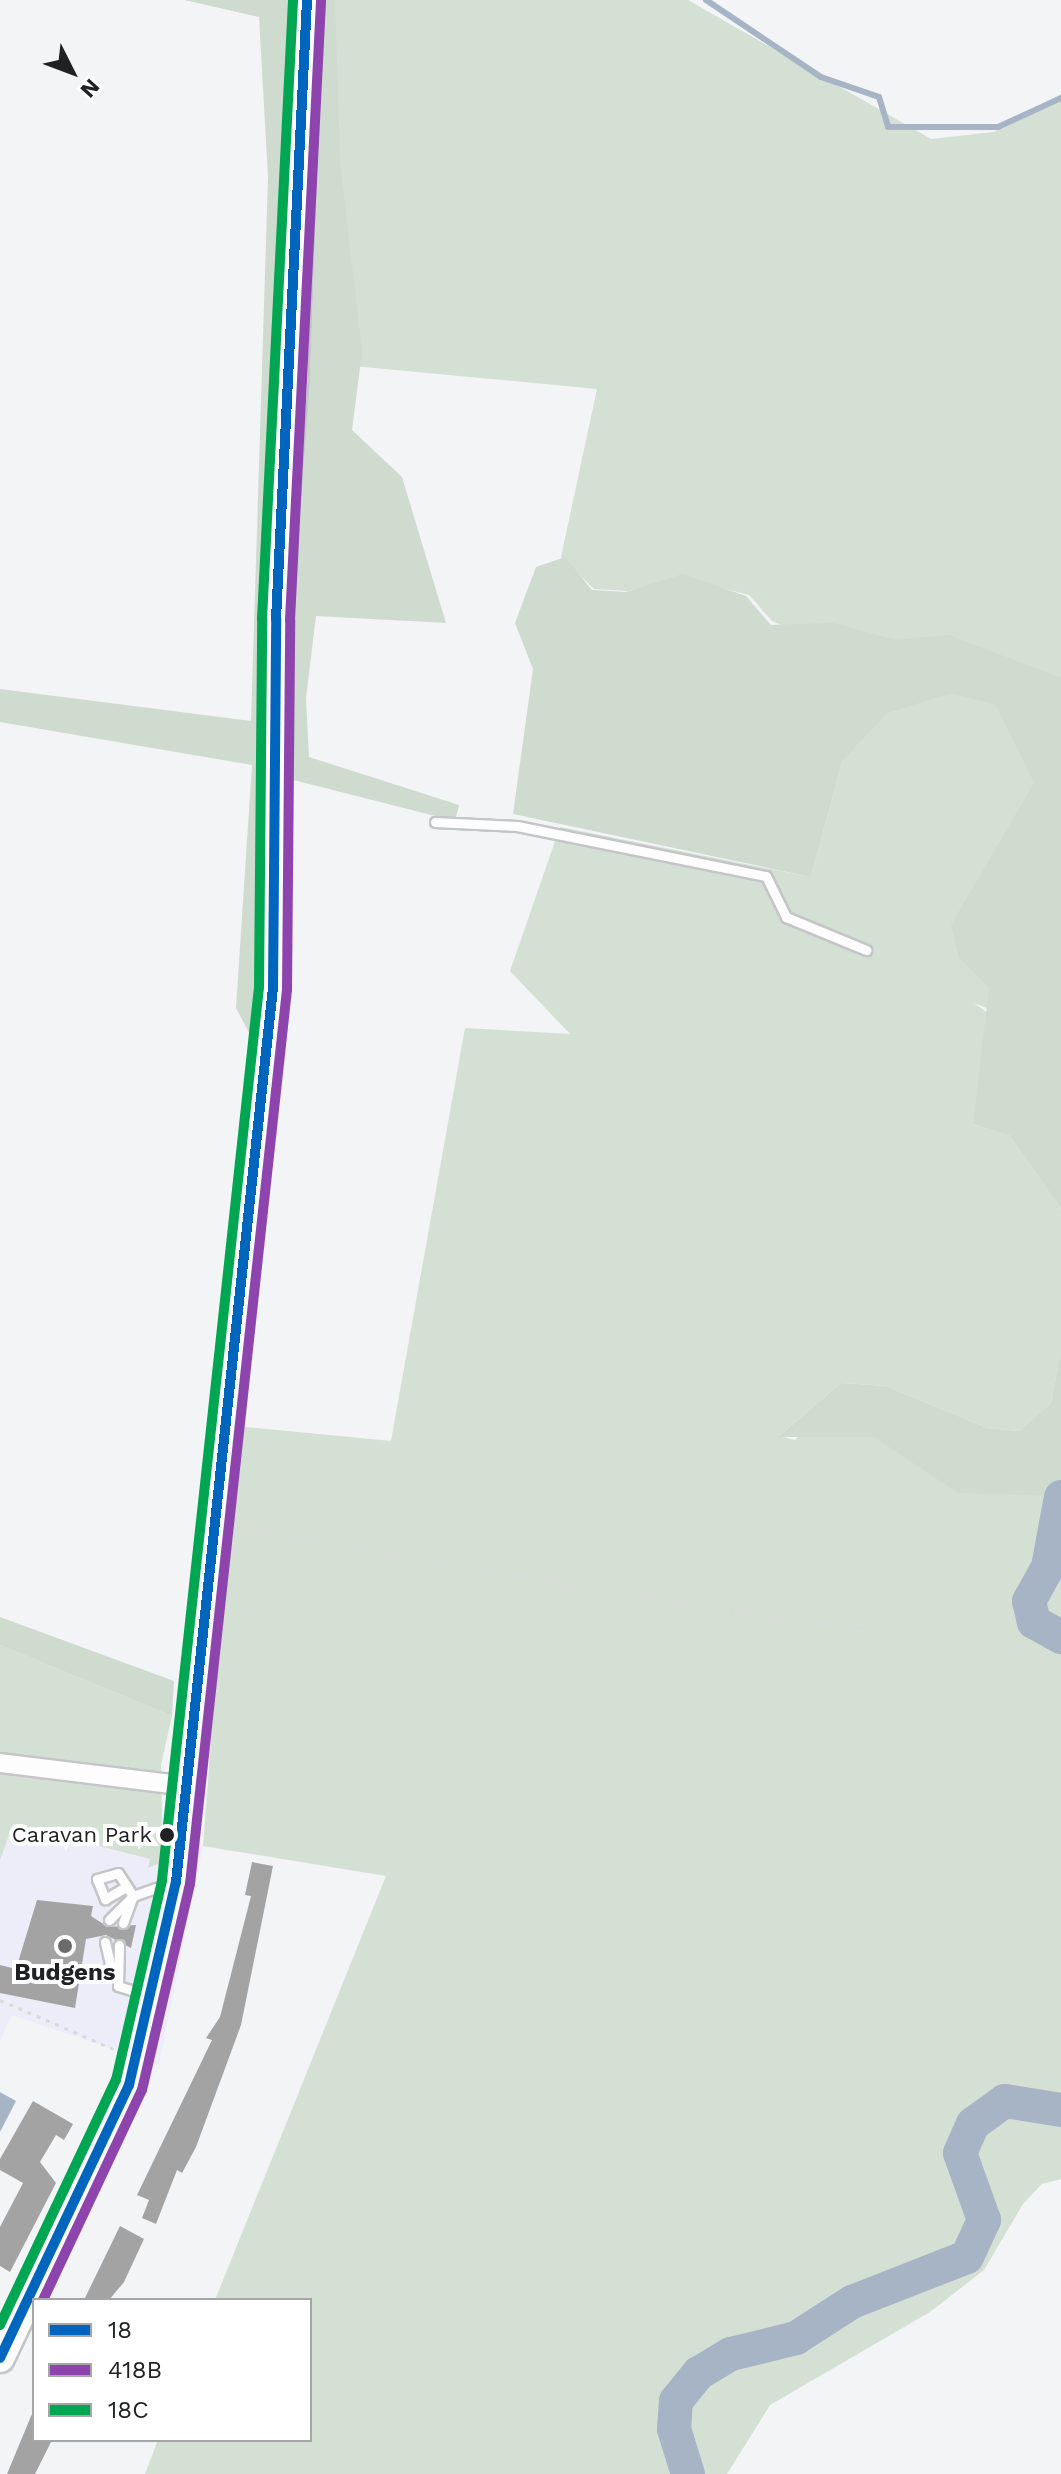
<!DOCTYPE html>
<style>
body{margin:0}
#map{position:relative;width:1061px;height:2474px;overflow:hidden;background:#f2f4f6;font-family:"Work Sans",sans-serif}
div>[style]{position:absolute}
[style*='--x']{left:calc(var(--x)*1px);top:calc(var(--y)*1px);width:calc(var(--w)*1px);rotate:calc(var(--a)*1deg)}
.industrial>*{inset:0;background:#ededfa}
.green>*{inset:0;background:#d3e0d3}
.forest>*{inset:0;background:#cedbce}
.water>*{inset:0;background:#a6b4c6}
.stream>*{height:6px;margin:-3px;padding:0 3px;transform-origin:3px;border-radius:3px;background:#a6b4c6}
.river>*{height:34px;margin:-17px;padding:0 17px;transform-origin:17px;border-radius:17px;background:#a6b4c6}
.building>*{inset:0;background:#a3a3a4}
.path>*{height:3px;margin-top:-1.5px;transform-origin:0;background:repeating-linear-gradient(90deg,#d9dadb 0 4px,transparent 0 10px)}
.roads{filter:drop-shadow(2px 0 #c4c5c7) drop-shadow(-2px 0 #c4c5c7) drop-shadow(0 2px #c4c5c7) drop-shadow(0 -2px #c4c5c7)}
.lane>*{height:9px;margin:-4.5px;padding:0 4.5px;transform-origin:4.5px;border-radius:4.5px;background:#fdfdfe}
.street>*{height:18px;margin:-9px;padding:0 9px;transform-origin:9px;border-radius:9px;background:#fdfdfe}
.primary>*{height:28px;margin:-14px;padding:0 14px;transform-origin:14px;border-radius:14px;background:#fdfdfe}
.bus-1>*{height:10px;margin:-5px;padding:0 5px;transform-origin:5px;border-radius:5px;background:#0065bd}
.bus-2>*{height:10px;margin:-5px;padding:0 5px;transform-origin:5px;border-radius:5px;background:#8e44ad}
.bus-3>*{height:10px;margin:-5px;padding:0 5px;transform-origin:5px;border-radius:5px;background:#00a651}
.dots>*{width:22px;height:22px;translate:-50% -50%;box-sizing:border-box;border:4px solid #fff;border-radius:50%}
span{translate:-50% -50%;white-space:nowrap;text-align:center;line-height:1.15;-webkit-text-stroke:8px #fff;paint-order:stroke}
.bus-label{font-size:22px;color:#1f2122}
.right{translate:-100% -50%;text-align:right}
.poi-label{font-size:24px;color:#1f2122;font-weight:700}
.legend{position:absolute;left:32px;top:2298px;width:280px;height:144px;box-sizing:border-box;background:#fff;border:2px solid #a5a6a7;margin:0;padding:10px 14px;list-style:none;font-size:24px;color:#1f2122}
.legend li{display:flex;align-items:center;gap:16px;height:40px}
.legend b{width:40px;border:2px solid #a5a6a7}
.north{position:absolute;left:32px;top:32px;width:80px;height:80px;-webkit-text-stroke:6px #fff;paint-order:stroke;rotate:132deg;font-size:22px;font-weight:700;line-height:32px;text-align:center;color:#1f2122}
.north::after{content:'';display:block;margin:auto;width:28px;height:36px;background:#1f2122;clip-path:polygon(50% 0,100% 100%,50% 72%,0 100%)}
</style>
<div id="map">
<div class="industrial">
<div style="clip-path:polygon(12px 1824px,150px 1859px,149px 1868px,203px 1846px,159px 2065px,12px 2015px,0 2041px,0 1860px)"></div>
</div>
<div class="green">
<div style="clip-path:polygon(185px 0,688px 0,931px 139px,994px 132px,1061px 94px,1061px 1140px,1016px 1020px,974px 1003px,989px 1014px,973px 1124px,1010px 1136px,1061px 1209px,1061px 1351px,1051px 1403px,1019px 1431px,987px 1428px,886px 1386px,841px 1383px,779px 1436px,795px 1440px,823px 1412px,878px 1391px,950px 1427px,1008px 1471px,1061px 1428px,1061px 2179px,1042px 2184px,1023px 2204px,984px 2270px,930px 2312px,770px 2405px,727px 2474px,145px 2474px,158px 2440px,310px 2440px,310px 2300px,215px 2300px,386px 1876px,203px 1846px,235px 1426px,391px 1441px,465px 1028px,570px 1034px,510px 971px,560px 827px,811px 877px,842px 762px,887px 714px,951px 693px,772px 621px,749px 595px,684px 578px,628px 591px,594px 589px,561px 557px,597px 389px,321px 363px,325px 58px,259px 17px)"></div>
<div style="clip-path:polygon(0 1645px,172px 1716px,161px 1765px,163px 1862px,148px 1868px,150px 1859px,13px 1824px,0 1860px)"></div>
</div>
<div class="forest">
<div style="clip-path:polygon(185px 0,335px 0,340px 160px,362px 352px,352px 430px,402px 477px,446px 623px,316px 616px,306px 698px,309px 757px,459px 805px,455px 821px,258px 771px,254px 1042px,236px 1008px,252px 765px,0 722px,0 689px,251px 721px,268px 177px,259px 17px)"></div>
<div style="clip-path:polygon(565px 557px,592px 590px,626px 592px,683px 574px,746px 596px,771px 625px,833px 623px,896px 640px,949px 635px,1061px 678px,1061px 1209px,1010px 1136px,973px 1124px,989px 988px,959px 958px,951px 925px,1034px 783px,996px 705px,952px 693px,887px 714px,842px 762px,811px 877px,513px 814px,533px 669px,515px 623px,536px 567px)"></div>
<div style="clip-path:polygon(1061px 1351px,1061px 1496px,958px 1493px,874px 1437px,778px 1437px,841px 1383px,886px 1386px,987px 1428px,1019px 1431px,1051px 1403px)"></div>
<div style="clip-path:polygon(0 1617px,174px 1681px,172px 1716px,0 1645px)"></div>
</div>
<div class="water">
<div style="clip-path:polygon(0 2092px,16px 2101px,0 2132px)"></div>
</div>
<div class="stream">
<div style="--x:706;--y:0;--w:138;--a:33.8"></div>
<div style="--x:821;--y:77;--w:61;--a:19"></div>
<div style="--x:879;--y:97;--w:31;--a:73"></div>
<div style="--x:888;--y:127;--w:110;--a:0"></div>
<div style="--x:998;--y:127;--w:69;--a:-24.7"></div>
</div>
<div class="river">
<div style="--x:1061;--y:1497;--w:71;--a:100.5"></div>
<div style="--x:1048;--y:1567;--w:39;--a:119"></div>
<div style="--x:1029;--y:1601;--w:22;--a:77"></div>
<div style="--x:1034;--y:1622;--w:31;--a:29"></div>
<div style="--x:688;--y:2474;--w:47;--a:-107.3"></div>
<div style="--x:674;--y:2429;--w:28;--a:-86"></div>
<div style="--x:676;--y:2401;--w:36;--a:-51"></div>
<div style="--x:699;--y:2373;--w:37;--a:-31"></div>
<div style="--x:731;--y:2354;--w:67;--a:-13.8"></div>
<div style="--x:796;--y:2338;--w:67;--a:-32.7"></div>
<div style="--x:852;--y:2302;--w:123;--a:-21.4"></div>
<div style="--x:967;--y:2257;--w:41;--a:-65.3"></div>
<div style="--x:984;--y:2220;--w:71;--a:-109.7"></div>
<div style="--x:960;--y:2153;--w:32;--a:-66"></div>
<div style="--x:973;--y:2124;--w:39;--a:-36"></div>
<div style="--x:1005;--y:2101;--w:57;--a:9.1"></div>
</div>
<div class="building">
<div style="clip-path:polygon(252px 1862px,273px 1866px,241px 2025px,196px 2147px,182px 2173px,177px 2170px,156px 2224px,142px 2218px,149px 2200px,137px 2195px,212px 2040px,206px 2038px,220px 2017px,251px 1896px,245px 1895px)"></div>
<div style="clip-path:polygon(37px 1900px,93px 1906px,91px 1916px,108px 1927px,136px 1925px,131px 1948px,106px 1935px,86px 1939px,75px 2008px,0 1993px,0 1965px,16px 1969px)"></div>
<div style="clip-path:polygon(33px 2101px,73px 2124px,64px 2140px,56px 2135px,40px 2162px,56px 2183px,10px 2272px,0 2266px,0 2227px,23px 2183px,0 2170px,0 2159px)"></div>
<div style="clip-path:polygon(120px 2226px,144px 2239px,124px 2282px,109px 2300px,84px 2300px)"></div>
<div style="clip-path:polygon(34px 2409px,34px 2440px,52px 2440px,35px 2474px,7px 2474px)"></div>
</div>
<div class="path">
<div style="--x:237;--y:1527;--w:528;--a:9.71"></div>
<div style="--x:757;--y:1616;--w:105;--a:6.6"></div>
<div style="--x:861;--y:1628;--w:32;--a:-16"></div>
<div style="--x:0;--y:2000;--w:124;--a:23.3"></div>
</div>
<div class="roads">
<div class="lane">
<div style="--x:435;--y:822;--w:82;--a:2.8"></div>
<div style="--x:517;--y:826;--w:254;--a:11.4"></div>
<div style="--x:766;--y:876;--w:46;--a:64"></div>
<div style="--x:786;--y:917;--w:87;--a:22.4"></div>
<div style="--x:109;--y:1920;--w:34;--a:-45"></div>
<div style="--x:133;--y:1896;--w:27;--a:-123"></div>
<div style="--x:118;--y:1873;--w:22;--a:164"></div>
<div style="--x:97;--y:1879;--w:22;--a:68"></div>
<div style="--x:105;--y:1899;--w:22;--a:-30"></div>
<div style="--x:123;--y:1923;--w:29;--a:-70"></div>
<div style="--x:133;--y:1896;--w:42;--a:-19.3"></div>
<div style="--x:105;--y:1942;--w:31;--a:77"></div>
<div style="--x:119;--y:1945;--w:41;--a:91.4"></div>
<div style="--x:118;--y:1986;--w:30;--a:17"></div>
</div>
<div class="street">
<div style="--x:0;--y:1763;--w:188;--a:7"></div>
</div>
<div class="primary">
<div style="--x:0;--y:2358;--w:302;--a:-64.7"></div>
<div style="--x:129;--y:2085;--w:208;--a:-77"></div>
<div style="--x:176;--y:1882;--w:899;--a:-83.81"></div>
<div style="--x:273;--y:988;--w:369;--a:-89.5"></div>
<div style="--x:276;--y:619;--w:232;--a:-85.8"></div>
<div style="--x:293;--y:388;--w:388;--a:-87.9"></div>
</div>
</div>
<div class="bus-1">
<div style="--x:0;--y:2358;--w:302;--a:-64.7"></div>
<div style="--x:129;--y:2085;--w:208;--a:-77"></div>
<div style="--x:176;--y:1882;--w:899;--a:-83.81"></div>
<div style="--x:273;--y:988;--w:369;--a:-89.5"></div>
<div style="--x:276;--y:619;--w:620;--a:-87.13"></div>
</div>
<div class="bus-2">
<div style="--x:43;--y:2300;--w:232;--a:-64.8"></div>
<div style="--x:142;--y:2090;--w:212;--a:-76.9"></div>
<div style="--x:190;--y:1884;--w:899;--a:-83.81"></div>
<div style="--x:287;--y:990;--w:370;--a:-89.5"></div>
<div style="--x:290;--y:620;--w:620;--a:-87.13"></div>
</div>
<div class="bus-3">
<div style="--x:0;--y:2325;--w:271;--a:-64.7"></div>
<div style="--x:116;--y:2080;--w:205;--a:-77"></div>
<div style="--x:162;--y:1880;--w:898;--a:-83.8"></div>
<div style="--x:259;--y:987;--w:368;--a:-89.5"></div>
<div style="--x:262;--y:619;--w:620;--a:-87.13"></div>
</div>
<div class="dots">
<div style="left:167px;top:1835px;background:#1f2122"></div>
<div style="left:65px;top:1946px;background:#696b6c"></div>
</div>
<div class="bus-label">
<span class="right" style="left:152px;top:1835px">Caravan Park</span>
</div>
<div class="poi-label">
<span style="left:65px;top:1973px">Budgens</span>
</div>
<ul class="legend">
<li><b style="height:10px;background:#0065bd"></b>18</li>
<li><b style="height:10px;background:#8e44ad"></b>418B</li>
<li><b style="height:10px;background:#00a651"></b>18C</li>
</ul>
<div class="north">N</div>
</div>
